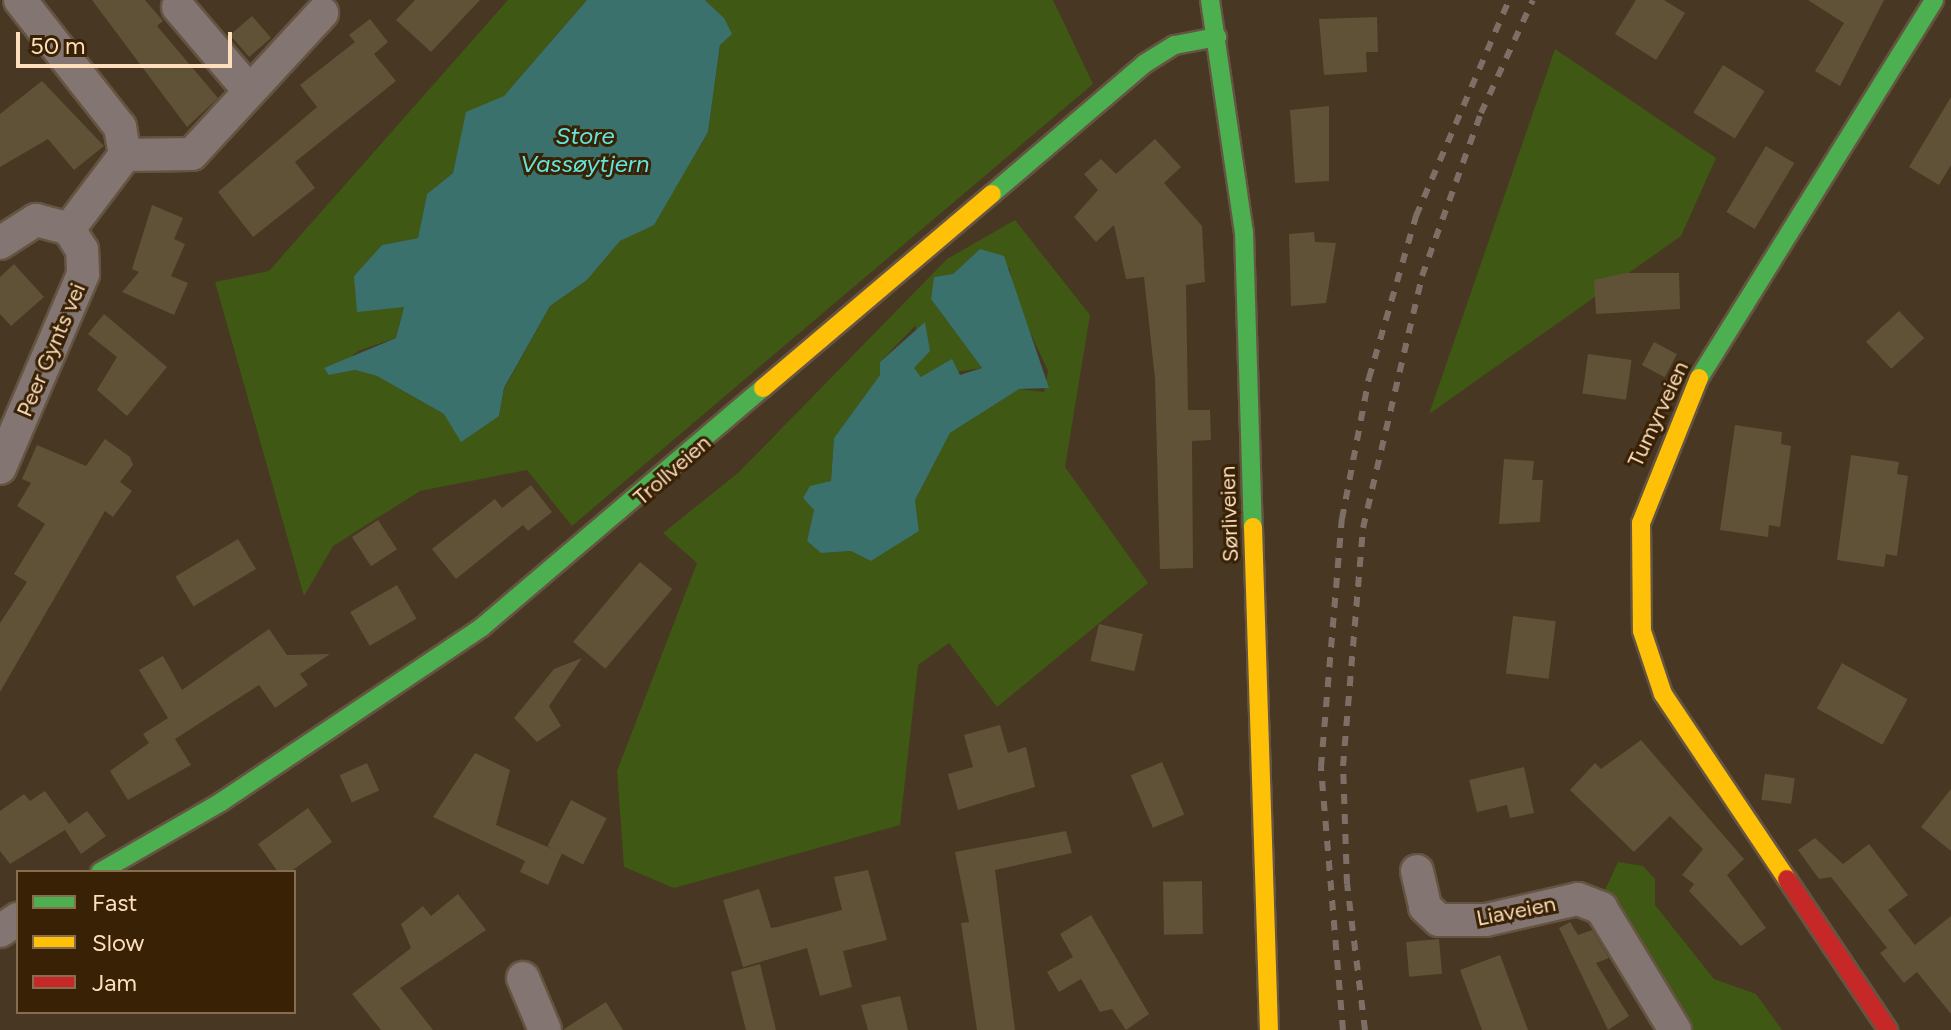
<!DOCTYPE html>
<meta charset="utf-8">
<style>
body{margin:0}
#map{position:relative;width:1951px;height:1030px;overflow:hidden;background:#473723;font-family:Figtree,sans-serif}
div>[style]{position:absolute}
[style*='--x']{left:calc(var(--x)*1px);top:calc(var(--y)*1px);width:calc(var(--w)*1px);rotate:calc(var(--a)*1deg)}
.green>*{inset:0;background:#3f5813}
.water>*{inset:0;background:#3b716c}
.building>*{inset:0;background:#605237;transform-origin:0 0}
.roads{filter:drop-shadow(2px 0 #655441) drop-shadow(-2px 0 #655441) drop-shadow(0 2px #655441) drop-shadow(0 -2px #655441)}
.street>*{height:32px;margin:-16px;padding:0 16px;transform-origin:16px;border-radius:16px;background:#837571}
.fast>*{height:18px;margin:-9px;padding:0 9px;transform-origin:9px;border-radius:9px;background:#4caf50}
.slow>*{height:18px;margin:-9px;padding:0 9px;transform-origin:9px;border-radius:9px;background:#ffc107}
.jam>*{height:18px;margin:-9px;padding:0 9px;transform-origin:9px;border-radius:9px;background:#c62828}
.rail>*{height:6px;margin-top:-3px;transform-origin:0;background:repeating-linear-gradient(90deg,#7e6f66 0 10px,transparent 0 20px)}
span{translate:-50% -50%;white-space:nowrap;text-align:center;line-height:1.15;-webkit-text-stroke:6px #382104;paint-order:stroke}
.street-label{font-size:22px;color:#fddfbe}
.water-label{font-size:24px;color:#63e4dc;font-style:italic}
.legend{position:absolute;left:16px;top:870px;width:280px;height:144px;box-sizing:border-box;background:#382104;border:2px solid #876d4e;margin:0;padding:10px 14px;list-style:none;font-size:24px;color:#fddfbe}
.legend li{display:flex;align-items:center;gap:16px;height:40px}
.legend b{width:40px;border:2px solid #876d4e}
.scale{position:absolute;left:16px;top:32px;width:216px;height:36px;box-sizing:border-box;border:4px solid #fddfbe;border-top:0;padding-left:10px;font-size:24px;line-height:28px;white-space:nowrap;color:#fddfbe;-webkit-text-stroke:6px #382104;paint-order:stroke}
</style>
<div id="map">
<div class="green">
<div style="clip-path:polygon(508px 0,587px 0,504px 96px,467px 113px,453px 173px,427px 194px,418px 238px,382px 245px,354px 276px,376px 306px,404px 307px,396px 338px,358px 351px,329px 375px,355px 370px,377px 376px,444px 414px,499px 416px,504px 389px,550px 306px,587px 280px,620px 241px,654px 224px,708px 132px,724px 18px,705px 0,1053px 0,1093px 84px,572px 526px,527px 470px,420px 491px,333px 546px,304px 596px,215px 282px,269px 271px)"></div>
<div style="clip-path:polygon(1555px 49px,1716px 158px,1681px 236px,1429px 414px)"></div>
<div style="clip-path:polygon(evenodd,1015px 220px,1090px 315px,1065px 467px,1148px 583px,997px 707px,949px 643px,918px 665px,900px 825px,674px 888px,624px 867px,617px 771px,697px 563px,663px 533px,738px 473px,947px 259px,1015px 220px,980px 249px,1010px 269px,1012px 293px,1048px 371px,1044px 392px,1019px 389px,950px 433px,915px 500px,919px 531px,871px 561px,851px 551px,821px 553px,807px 541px,814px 510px,803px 498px,831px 481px,834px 438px,880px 375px,880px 362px,916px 325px,914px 369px,921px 377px,982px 368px,931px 299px,934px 277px,953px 274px,980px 249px)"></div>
<div style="clip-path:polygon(1618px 862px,1643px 866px,1655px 879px,1655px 905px,1714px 979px,1756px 994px,1782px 1030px,1688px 1030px,1605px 890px)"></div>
</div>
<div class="water">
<div style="clip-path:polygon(587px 0,705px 0,724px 18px,732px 34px,720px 45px,708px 132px,654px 225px,620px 241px,587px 280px,550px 306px,504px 388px,499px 416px,461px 442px,444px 414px,377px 376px,355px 370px,329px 375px,324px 368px,396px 338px,404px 307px,357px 312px,354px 276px,382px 245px,418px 238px,427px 194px,453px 173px,466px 112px,504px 96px)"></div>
<div style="clip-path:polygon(980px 249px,1004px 256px,1049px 388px,1019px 389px,950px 433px,915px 500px,919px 531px,871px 561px,851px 551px,821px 553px,807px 541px,814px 510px,803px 498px,810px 486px,831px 481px,834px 438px,880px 375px,880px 362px,925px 322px,930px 351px,914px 368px,921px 377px,952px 359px,960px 375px,982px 368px,931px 299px,934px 277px,953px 274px)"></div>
</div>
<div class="building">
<div style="clip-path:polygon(92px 0,145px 0,163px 21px,157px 26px,218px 98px,187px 127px)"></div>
<div style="clip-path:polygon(415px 0,480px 0,431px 52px,396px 20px)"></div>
<div style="clip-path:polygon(1636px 0,1664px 0,1685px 13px,1656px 60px,1615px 34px)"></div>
<div style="clip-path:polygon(1808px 0,1884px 0,1840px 86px,1815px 71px,1844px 23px)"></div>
<div style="left:252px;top:16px;width:29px;height:29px;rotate:49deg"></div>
<div style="clip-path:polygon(1377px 17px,1378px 52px,1366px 52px,1367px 72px,1324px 75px,1319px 19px)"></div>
<div style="clip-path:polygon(370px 19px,388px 42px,374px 54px,396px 81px,295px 162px,315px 188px,253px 237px,218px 192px,317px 107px,300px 85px,355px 42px,349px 35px)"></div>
<div style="left:1723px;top:65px;width:49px;height:56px;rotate:32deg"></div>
<div style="clip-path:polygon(42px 81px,104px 146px,74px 170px,48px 139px,0 167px,0 114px)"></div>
<div style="clip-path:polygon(1951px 97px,1951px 165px,1939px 185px,1909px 167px)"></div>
<div style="clip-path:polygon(1329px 106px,1329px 181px,1295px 183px,1290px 110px)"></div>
<div style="clip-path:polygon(1155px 139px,1181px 167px,1164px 183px,1202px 226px,1205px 282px,1186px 285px,1188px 410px,1210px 410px,1211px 440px,1192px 441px,1193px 568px,1160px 569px,1155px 379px,1144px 277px,1126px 279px,1114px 225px,1096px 242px,1074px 217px,1098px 190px,1084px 174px,1101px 159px,1116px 174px)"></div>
<div style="left:1766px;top:146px;width:33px;height:77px;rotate:31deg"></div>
<div style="clip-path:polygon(152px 205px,183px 218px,174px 239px,185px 244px,171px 276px,188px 283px,174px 315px,122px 292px,139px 272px,132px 269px)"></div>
<div style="clip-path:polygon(1314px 232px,1315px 242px,1336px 243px,1326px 303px,1291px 306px,1289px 234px)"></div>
<div style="clip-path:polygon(14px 264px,44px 297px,11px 326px,0 314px,0 277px)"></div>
<div style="clip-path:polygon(1626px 273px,1679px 273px,1680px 309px,1596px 314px,1594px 280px)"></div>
<div style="left:1899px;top:311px;width:37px;height:45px;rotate:47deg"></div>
<div style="clip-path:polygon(104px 314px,167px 367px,127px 416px,97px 390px,117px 357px,88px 334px)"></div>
<div style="left:1654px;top:342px;width:26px;height:26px;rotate:28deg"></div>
<div style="left:1588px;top:354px;width:44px;height:40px;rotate:8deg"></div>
<div style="clip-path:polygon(1735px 425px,1782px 432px,1781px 444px,1791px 446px,1780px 527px,1769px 525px,1768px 537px,1720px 530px)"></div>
<div style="clip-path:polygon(105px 439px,130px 457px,133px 465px,120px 482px,132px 491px,113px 517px,105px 511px,0 692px,0 623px,27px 582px,14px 574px,45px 524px,17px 506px,31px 483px,22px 479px,37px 445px,86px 466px)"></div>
<div style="clip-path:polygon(1851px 455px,1899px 462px,1897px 474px,1908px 476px,1897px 556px,1886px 554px,1884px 567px,1837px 560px)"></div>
<div style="clip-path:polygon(1504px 459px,1534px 461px,1532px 480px,1543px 480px,1540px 522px,1499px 524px)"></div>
<div style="clip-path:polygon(531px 485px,552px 512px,528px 531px,523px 525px,456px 579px,432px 549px,495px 499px,502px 508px)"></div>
<div style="left:378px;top:520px;width:35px;height:31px;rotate:57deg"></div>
<div style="left:238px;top:539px;width:35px;height:73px;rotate:59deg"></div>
<div style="left:640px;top:562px;width:42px;height:104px;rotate:40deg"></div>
<div style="left:397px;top:585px;width:39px;height:54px;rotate:60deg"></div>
<div style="left:1513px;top:616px;width:43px;height:58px;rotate:7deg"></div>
<div style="left:1099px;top:624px;width:45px;height:38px;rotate:13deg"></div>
<div style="clip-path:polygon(269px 629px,287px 655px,330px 654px,300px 674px,308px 685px,275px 708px,259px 685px,175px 739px,191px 765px,128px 800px,110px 771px,149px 743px,143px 734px,168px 718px,139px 670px,163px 656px,182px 690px)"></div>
<div style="clip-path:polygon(582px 658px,549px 706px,561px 726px,537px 742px,514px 718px,554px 669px)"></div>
<div style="left:1842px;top:663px;width:75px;height:52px;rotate:29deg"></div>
<div style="clip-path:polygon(1000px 725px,1008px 753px,1026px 747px,1035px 787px,958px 810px,948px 774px,973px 767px,964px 735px)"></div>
<div style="clip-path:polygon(1641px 740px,1744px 859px,1727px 875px,1766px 928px,1741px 946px,1689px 891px,1694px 884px,1682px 875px,1703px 849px,1670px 816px,1634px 852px,1570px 790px,1595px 763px,1601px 769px)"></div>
<div style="clip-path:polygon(475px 753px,510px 770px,496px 825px,562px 853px,548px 885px,520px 872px,525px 861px,433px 817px)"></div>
<div style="left:1162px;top:762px;width:57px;height:34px;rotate:67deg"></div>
<div style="left:367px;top:763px;width:30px;height:30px;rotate:66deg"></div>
<div style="clip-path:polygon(1524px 767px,1534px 813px,1510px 818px,1507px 805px,1477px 812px,1469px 780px)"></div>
<div style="left:1765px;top:774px;width:30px;height:26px;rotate:8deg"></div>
<div style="clip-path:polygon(1951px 789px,1951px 851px,1921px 827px)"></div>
<div style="clip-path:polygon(45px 791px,69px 824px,87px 811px,106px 836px,81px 854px,65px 830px,10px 864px,0 851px,0 811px,24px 794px,30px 801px)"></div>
<div style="left:571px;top:800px;width:40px;height:52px;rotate:27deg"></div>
<div style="clip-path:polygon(308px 808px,332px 842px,290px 872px,278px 872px,258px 844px)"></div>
<div style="clip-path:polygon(1066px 831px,1072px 853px,995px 870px,1015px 1030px,977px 1030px,961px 923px,969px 922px,955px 852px)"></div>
<div style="clip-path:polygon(1815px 838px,1843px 864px,1869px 844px,1908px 895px,1888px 910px,1915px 945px,1951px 916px,1951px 1014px,1917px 972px,1904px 983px,1880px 953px,1887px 948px,1831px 877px,1819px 879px,1798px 850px)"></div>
<div style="clip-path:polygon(868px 870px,887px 940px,843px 951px,852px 987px,820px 996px,807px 948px,743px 967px,723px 900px,759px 889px,771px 928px,777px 927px,842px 910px,834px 877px)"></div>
<div style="left:1202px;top:881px;width:53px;height:39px;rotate:89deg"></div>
<div style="clip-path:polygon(458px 894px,486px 930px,400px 988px,433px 1030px,381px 1030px,352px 994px,411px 948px,401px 924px,423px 906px,431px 916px)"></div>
<div style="clip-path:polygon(1091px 915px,1149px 1014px,1126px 1030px,1112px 1009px,1100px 1012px,1081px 979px,1059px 992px,1047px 972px,1073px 957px,1060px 934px)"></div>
<div style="clip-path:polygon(1570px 922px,1578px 935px,1592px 930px,1609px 958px,1596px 963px,1629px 1016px,1608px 1030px,1559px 928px)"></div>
<div style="left:1439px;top:939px;width:35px;height:33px;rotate:85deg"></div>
<div style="clip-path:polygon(1500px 955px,1528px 1030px,1482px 1030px,1460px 970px)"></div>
<div style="clip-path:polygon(760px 964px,776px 1030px,746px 1030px,731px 972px)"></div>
<div style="clip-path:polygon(900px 996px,908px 1030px,868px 1030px,861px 1005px)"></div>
<div style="clip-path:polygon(606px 1002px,623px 1030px,564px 1030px,564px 1029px)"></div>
</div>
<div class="roads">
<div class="street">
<div style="--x:20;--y:0;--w:162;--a:51.8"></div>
<div style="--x:120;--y:127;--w:28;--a:80"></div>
<div style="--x:125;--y:155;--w:93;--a:127.1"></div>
<div style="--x:178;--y:7;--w:106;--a:49.6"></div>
<div style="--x:125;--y:155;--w:67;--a:-0.9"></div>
<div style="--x:192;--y:154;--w:192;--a:-47.3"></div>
<div style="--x:0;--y:243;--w:43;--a:-32.6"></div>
<div style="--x:36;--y:220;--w:34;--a:15"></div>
<div style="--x:0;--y:468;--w:211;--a:-66.8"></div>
<div style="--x:83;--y:274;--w:24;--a:-92"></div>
<div style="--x:82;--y:250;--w:25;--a:-122"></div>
<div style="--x:1417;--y:871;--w:37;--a:77"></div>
<div style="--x:1425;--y:907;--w:19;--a:43"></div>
<div style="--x:1439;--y:920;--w:47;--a:0"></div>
<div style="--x:1486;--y:920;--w:94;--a:-12.9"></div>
<div style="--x:1578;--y:899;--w:25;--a:21"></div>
<div style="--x:1601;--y:908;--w:143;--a:58.8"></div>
<div style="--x:0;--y:931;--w:22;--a:-34"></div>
<div style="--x:523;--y:978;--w:56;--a:67.1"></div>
</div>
<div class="fast">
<div style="--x:1210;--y:0;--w:234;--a:81.7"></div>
<div style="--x:1244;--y:232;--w:295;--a:88.3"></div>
<div style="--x:992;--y:194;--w:200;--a:-40.5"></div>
<div style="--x:1144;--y:64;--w:36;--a:-32"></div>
<div style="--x:1175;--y:45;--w:43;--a:-10.8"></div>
<div style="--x:1699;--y:378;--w:445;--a:-58.1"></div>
<div style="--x:100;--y:872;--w:140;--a:-30"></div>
<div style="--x:221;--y:802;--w:314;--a:-33.8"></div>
<div style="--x:482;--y:627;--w:369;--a:-40.4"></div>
</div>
<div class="slow">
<div style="--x:1699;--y:378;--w:156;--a:111.8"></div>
<div style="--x:1641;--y:523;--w:108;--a:89.5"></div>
<div style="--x:1642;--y:631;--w:66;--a:71.6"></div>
<div style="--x:1663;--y:694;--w:223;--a:56.2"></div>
<div style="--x:763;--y:388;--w:300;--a:-40.3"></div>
<div style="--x:1253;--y:527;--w:503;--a:88.18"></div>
</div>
<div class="jam">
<div style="--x:1787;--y:879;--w:182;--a:56.2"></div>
</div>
</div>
<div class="rail">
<div style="--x:1343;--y:1030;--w:264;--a:-94.8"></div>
<div style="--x:1321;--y:767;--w:249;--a:-85.2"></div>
<div style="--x:1342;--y:519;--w:144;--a:-79.2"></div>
<div style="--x:1369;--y:378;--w:169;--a:-73.8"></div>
<div style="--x:1416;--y:216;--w:235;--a:-66.7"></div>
<div style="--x:1365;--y:1030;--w:147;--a:-97"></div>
<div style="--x:1347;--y:884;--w:118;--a:-91.9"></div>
<div style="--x:1343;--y:766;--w:239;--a:-85.2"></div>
<div style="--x:1363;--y:528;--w:259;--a:-76.8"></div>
<div style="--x:1422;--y:276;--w:173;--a:-70.1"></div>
<div style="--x:1481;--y:113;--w:124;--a:-65.3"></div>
</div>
<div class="street-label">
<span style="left:51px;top:350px;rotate:-67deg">Peer Gynts vei</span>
<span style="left:1658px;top:414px;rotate:-65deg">Tumyrveien</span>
<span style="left:672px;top:470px;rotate:-41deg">Trollveien</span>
<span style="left:1229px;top:514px;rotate:-92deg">Sørliveien</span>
<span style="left:1516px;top:911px;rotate:-11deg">Liaveien</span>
</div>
<div class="water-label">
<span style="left:585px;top:150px">Store<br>Vassøytjern</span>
</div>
<ul class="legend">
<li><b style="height:10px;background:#4caf50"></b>Fast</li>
<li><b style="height:10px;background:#ffc107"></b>Slow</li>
<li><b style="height:10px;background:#c62828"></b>Jam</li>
</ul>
<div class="scale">50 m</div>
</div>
